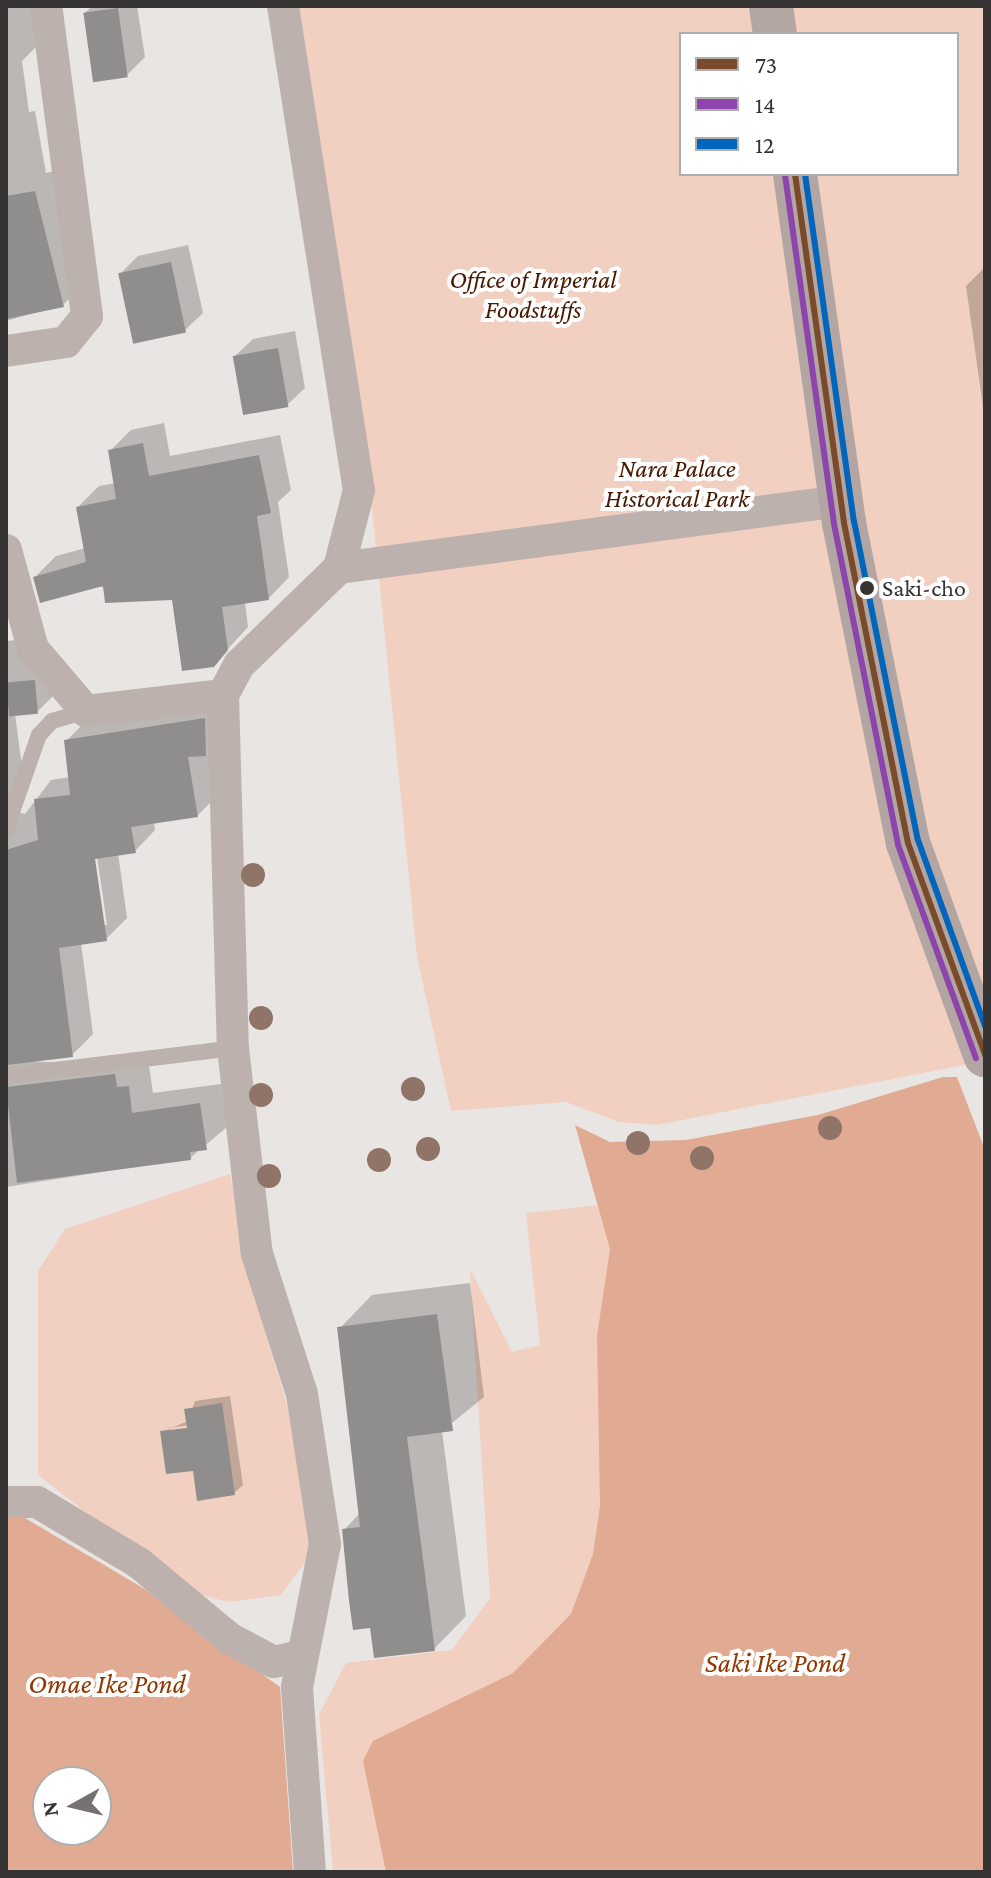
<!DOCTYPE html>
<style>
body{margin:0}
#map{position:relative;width:991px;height:1878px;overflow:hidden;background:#e9e5e3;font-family:"Crimson Pro",serif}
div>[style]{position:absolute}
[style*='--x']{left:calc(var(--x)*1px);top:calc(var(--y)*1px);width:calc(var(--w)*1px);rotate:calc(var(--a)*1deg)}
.green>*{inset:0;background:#f2d0c1}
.water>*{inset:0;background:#e1aa92}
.shadow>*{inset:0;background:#0003}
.building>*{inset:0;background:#908e8d;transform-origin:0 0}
.service>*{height:16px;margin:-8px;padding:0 8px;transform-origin:8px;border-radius:8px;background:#bdb1ad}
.minor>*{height:32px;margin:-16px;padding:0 16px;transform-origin:16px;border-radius:16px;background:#bdb1ad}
.secondary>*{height:44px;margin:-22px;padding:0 22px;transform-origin:22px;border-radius:22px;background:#b3a6a2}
.bus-1>*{height:6px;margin:-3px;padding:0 3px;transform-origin:3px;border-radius:3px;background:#7a4b2a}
.bus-2>*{height:6px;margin:-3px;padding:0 3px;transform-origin:3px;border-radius:3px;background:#8e44ad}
.bus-3>*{height:6px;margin:-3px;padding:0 3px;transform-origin:3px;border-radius:3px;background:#0065bd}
.trees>*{width:24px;height:24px;margin:-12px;border-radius:50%;background:#907467}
.dots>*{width:22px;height:22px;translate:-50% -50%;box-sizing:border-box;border:4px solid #fff;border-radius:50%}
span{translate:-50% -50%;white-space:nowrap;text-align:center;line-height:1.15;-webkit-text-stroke:8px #fff;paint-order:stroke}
.bus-label{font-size:24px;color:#363433}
.left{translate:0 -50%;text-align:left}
.park-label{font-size:26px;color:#481801;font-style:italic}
.water-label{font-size:28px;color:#913701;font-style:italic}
.frame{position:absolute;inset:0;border:8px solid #363433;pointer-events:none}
.legend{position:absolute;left:679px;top:32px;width:280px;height:144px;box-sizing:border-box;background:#fff;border:2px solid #afaead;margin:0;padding:10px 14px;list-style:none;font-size:24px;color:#363433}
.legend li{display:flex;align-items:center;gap:16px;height:40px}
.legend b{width:40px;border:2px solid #afaead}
.north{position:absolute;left:32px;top:1766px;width:80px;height:80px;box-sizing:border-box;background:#fff;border:2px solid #afaead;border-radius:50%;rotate:262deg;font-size:22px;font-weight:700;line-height:32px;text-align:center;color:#363433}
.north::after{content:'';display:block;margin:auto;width:28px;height:36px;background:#757271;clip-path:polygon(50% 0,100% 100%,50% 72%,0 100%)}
</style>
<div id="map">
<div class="green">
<div style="clip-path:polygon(evenodd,292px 6px,985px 6px,985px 1061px,657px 1125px,619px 1122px,566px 1102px,451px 1111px,417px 957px,362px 408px,292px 6px,681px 34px,957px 34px,957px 174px,681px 174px,681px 34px)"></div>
<div style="clip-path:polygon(230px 1174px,250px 1278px,311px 1488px,311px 1554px,281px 1595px,229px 1602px,188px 1592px,38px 1475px,38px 1271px,65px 1229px)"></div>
<div style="clip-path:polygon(653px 1199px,640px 1613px,396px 1872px,333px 1872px,319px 1714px,346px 1663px,452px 1650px,490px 1598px,470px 1269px,512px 1352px,540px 1345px,526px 1213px)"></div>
</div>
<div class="water">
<div style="clip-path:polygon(943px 1077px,957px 1077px,985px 1150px,985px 1872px,386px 1872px,363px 1761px,373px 1741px,513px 1673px,571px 1614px,593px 1554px,600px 1506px,597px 1336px,610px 1249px,575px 1125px,610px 1142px,686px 1140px,818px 1115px)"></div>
<div style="clip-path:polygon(evenodd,6px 1515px,25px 1518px,143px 1588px,280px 1687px,293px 1872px,6px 1872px,6px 1515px,48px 1782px,96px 1782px,96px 1830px,48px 1830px,48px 1782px)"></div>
</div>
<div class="shadow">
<div style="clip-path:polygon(6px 6px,32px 6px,38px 45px,22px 61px,29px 112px,35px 111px,46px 173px,55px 171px,84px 284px,63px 305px,6px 321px)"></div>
<div style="clip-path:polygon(92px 6px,137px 6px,145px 57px,127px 75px,85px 13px)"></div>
<div style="clip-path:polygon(188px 245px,203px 313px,185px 330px,120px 274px,138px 256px)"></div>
<div style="clip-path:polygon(985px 267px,985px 421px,966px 286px)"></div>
<div style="clip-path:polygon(295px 331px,305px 388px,287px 405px,235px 356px,253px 339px)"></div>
<div style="clip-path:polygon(164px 423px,170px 456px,280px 435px,291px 490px,278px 502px,289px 577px,268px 599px,245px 602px,248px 627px,213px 665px,173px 598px,35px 577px,56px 556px,86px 548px,78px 507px,99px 486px,116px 483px,110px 451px,131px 430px)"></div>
<div style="clip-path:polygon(evenodd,33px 639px,58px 691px,37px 712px,15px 714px,24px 781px,15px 811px,25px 814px,51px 780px,70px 777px,66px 741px,87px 720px,225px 699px,218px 795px,198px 815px,154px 822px,155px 830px,135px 851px,118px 853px,127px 918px,106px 939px,81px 943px,93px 1034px,72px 1055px,21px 1061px,149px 1066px,153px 1093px,221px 1084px,227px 1127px,190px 1158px,6px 1187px,6px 641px,33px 639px,92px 849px,96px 849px,107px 925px,103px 925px,92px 849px)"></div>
<div style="clip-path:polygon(470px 1283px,484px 1397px,442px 1431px,466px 1616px,434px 1649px,372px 1625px,344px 1530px,360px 1513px,340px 1328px,372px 1295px)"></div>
<div style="clip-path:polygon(evenodd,230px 1396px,243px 1485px,234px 1493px,194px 1468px,162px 1432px,188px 1421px,195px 1401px,230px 1396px,196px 1424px,197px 1428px,169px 1432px,169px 1428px,196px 1424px)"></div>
</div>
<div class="building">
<div style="left:118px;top:8px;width:70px;height:35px;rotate:82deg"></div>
<div style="clip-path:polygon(35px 191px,64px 307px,6px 319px,6px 196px)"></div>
<div style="left:171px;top:262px;width:72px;height:54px;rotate:78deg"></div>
<div style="left:278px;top:348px;width:60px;height:46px;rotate:80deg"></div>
<div style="clip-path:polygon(143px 443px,149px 476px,259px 455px,271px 513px,257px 516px,269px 600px,222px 607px,228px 650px,214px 667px,182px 671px,172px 600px,105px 603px,103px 586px,40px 603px,33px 577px,86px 562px,76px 507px,116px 499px,108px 450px)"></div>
<div style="left:35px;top:680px;width:34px;height:29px;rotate:85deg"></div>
<div style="clip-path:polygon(205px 718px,206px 756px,188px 757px,198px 817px,131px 827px,136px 853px,95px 859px,107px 941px,59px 948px,73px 1057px,7px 1065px,6px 850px,38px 840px,34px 799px,70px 795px,64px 740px)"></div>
<div style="clip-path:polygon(115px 1074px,117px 1087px,129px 1086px,132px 1113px,200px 1103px,207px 1150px,190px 1152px,191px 1160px,17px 1183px,6px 1087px)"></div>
<div style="clip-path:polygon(437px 1314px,453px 1431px,407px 1437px,435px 1651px,374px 1658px,370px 1628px,353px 1630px,349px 1601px,342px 1529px,360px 1527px,337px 1327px)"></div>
<div style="clip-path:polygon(222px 1403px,235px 1495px,197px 1501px,193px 1471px,166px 1474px,160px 1431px,187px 1428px,184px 1409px)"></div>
</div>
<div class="service">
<div style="--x:6;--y:829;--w:100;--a:-70.7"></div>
<div style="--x:39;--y:735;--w:19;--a:-47"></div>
<div style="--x:52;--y:721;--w:35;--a:-16"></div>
<div style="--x:6;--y:1076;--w:229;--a:-7"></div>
</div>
<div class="minor">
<div style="--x:283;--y:6;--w:490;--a:81.1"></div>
<div style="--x:359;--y:490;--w:81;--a:104.4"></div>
<div style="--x:339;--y:568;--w:139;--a:135.9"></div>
<div style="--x:239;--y:665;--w:34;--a:118"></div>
<div style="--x:223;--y:695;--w:353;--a:88.4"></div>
<div style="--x:233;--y:1048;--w:207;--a:83.4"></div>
<div style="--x:257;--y:1254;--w:147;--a:72.2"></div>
<div style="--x:302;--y:1394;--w:152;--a:81.3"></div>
<div style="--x:325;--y:1544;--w:146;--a:101.1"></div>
<div style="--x:297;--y:1687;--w:185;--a:86"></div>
<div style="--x:6;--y:351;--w:61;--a:-8.5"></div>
<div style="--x:66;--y:342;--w:33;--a:-51"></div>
<div style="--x:87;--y:316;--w:313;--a:-97.5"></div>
<div style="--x:6;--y:550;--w:103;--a:74.7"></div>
<div style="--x:33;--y:649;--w:82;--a:49.5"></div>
<div style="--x:86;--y:711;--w:138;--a:-6.7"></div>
<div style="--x:339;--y:568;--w:505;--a:-7.62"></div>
<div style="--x:6;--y:1502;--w:31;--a:0"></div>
<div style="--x:37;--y:1502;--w:119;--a:30.9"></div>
<div style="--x:139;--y:1563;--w:117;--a:39.8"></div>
<div style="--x:229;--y:1638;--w:51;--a:28.1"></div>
<div style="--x:274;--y:1662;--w:28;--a:-13"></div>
</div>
<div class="secondary">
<div style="--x:771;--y:6;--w:28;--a:82"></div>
<div style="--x:795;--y:174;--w:352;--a:82"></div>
<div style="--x:844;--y:523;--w:326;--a:78.7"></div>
<div style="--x:908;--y:843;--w:226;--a:70"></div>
</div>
<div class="bus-1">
<div style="--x:795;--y:174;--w:352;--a:82"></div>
<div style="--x:844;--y:523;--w:326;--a:78.7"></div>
<div style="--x:908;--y:843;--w:226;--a:70"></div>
</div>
<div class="bus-2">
<div style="--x:785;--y:175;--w:352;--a:82"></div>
<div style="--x:834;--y:524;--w:327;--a:78.7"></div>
<div style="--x:898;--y:845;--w:227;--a:69.9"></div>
</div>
<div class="bus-3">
<div style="--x:805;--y:174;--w:350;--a:82"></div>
<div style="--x:854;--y:521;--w:325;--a:78.7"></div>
<div style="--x:918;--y:840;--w:198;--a:70.2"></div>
</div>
<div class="trees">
<div style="left:253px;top:875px"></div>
<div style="left:261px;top:1018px"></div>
<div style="left:413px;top:1089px"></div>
<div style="left:261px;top:1095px"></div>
<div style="left:830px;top:1128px"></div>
<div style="left:638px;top:1143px"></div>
<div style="left:428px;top:1149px"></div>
<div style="left:702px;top:1158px"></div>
<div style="left:379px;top:1160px"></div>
<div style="left:269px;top:1176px"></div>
</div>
<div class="dots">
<div style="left:867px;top:588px;background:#363433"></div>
</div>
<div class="bus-label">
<span class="left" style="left:882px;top:588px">Saki-cho</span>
</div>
<div class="park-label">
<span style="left:533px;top:295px">Office of Imperial<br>Foodstuffs</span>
<span style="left:677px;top:484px">Nara Palace<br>Historical Park</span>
</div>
<div class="water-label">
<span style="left:775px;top:1663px">Saki Ike Pond</span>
<span style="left:107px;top:1684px">Omae Ike Pond</span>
</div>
<div class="frame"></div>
<ul class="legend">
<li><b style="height:10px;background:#7a4b2a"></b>73</li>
<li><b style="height:10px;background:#8e44ad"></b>14</li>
<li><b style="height:10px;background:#0065bd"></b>12</li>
</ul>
<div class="north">N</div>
</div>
